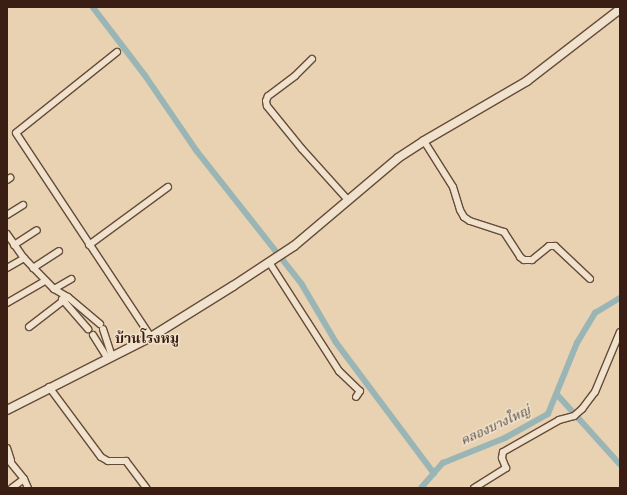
<!DOCTYPE html>
<meta charset="utf-8">
<style>
body{margin:0}
#map{position:relative;width:627px;height:495px;overflow:hidden;background:#e8d2b1;font-family:"Old Standard TT","Noto Serif Thai",serif}
div>[style]{position:absolute}
[style*='--x']{left:calc(var(--x)*1px);top:calc(var(--y)*1px);width:calc(var(--w)*1px);rotate:calc(var(--a)*1deg)}
.canal>*{height:5.5px;margin:-2.75px;padding:0 2.75px;transform-origin:2.75px;border-radius:2.75px;background:#9ab5b5}
.roads{filter:drop-shadow(1px 0 #664b3a) drop-shadow(-1px 0 #664b3a) drop-shadow(0 1px #664b3a) drop-shadow(0 -1px #664b3a)}
.minor>*{height:6px;margin:-3px;padding:0 3px;transform-origin:3px;border-radius:3px;background:#f0e2cc}
.tertiary>*{height:8px;margin:-4px;padding:0 4px;transform-origin:4px;border-radius:4px;background:#f0e2cc}
span{translate:-50% -50%;white-space:nowrap;text-align:center;line-height:1.15;-webkit-text-stroke:3px #f0e2cc;paint-order:stroke}
.water-label{font-size:13px;color:#574b44;font-style:italic}
.quarter-label{font-size:14px;color:#3a1e13;font-weight:700}
.frame{position:absolute;inset:0;border:8px solid #3a1e13;pointer-events:none}
</style>
<div id="map">
<div class="canal">
<div style="--x:93;--y:7;--w:86;--a:52.6"></div>
<div style="--x:145;--y:75;--w:92;--a:55.6"></div>
<div style="--x:197;--y:151;--w:169;--a:51.7"></div>
<div style="--x:302;--y:284;--w:67;--a:59.6"></div>
<div style="--x:336;--y:342;--w:164;--a:53.2"></div>
<div style="--x:557;--y:394;--w:94;--a:48"></div>
<div style="--x:421;--y:488;--w:33;--a:-49"></div>
<div style="--x:443;--y:463;--w:67;--a:-22"></div>
<div style="--x:505;--y:438;--w:49;--a:-29.2"></div>
<div style="--x:548;--y:414;--w:77;--a:-67.8"></div>
<div style="--x:577;--y:343;--w:35;--a:-59"></div>
<div style="--x:595;--y:313;--w:29;--a:-31"></div>
</div>
<div class="roads">
<div class="minor">
<div style="--x:117;--y:52;--w:129;--a:141.3"></div>
<div style="--x:16;--y:133;--w:245;--a:56.5"></div>
<div style="--x:312;--y:59;--w:24;--a:135"></div>
<div style="--x:295;--y:76;--w:34;--a:143"></div>
<div style="--x:268;--y:96;--w:5;--a:112"></div>
<div style="--x:266;--y:101;--w:5;--a:79"></div>
<div style="--x:267;--y:106;--w:55;--a:50.9"></div>
<div style="--x:302;--y:149;--w:69;--a:48"></div>
<div style="--x:424;--y:141;--w:54;--a:57.8"></div>
<div style="--x:453;--y:187;--w:24;--a:73"></div>
<div style="--x:460;--y:210;--w:8;--a:60"></div>
<div style="--x:464;--y:217;--w:7;--a:34"></div>
<div style="--x:470;--y:221;--w:36;--a:18"></div>
<div style="--x:504;--y:232;--w:30;--a:57"></div>
<div style="--x:520;--y:257;--w:5;--a:37"></div>
<div style="--x:524;--y:260;--w:8;--a:0"></div>
<div style="--x:532;--y:260;--w:22;--a:-39"></div>
<div style="--x:549;--y:246;--w:6;--a:0"></div>
<div style="--x:555;--y:246;--w:48;--a:43.3"></div>
<div style="--x:7;--y:180;--w:4;--a:-34"></div>
<div style="--x:7;--y:215;--w:19;--a:-32"></div>
<div style="--x:7;--y:234;--w:29;--a:55"></div>
<div style="--x:24;--y:258;--w:43;--a:45.9"></div>
<div style="--x:54;--y:289;--w:16;--a:30"></div>
<div style="--x:68;--y:297;--w:42;--a:40.2"></div>
<div style="--x:14;--y:245;--w:27;--a:-33"></div>
<div style="--x:89;--y:245;--w:98;--a:-36.3"></div>
<div style="--x:269;--y:262;--w:130;--a:57.3"></div>
<div style="--x:339;--y:371;--w:29;--a:44"></div>
<div style="--x:360;--y:391;--w:7;--a:124"></div>
<div style="--x:7;--y:268;--w:20;--a:-30"></div>
<div style="--x:33;--y:268;--w:31;--a:-33"></div>
<div style="--x:54;--y:289;--w:20;--a:-30"></div>
<div style="--x:62;--y:299;--w:40;--a:49"></div>
<div style="--x:7;--y:303;--w:44;--a:-30.1"></div>
<div style="--x:29;--y:327;--w:49;--a:-37.6"></div>
<div style="--x:103;--y:329;--w:28;--a:72"></div>
<div style="--x:93;--y:335;--w:28;--a:58"></div>
<div style="--x:49;--y:387;--w:87;--a:53.4"></div>
<div style="--x:101;--y:457;--w:8;--a:30"></div>
<div style="--x:108;--y:461;--w:18;--a:0"></div>
<div style="--x:126;--y:461;--w:34;--a:53"></div>
<div style="--x:7;--y:448;--w:13;--a:72"></div>
<div style="--x:7;--y:458;--w:27;--a:51"></div>
<div style="--x:24;--y:479;--w:10;--a:66"></div>
<div style="--x:12;--y:488;--w:15;--a:-37"></div>
<div style="--x:474;--y:488;--w:38;--a:-32"></div>
<div style="--x:506;--y:468;--w:11;--a:-112"></div>
<div style="--x:502;--y:458;--w:6;--a:-81"></div>
<div style="--x:503;--y:452;--w:64;--a:-29.7"></div>
<div style="--x:559;--y:420;--w:16;--a:-15"></div>
<div style="--x:574;--y:416;--w:11;--a:-41"></div>
<div style="--x:582;--y:409;--w:21;--a:-53"></div>
<div style="--x:595;--y:392;--w:65;--a:-67.4"></div>
</div>
<div class="tertiary">
<div style="--x:7;--y:410;--w:161;--a:-26.9"></div>
<div style="--x:151;--y:337;--w:97;--a:-31.9"></div>
<div style="--x:233;--y:286;--w:73;--a:-33.3"></div>
<div style="--x:294;--y:246;--w:136;--a:-40.2"></div>
<div style="--x:398;--y:158;--w:31;--a:-33"></div>
<div style="--x:424;--y:141;--w:119;--a:-30.2"></div>
<div style="--x:527;--y:81;--w:118;--a:-37.7"></div>
</div>
</div>
<div class="water-label">
<span style="left:496px;top:427px;rotate:-25deg">คลองบางใหญ่</span>
</div>
<div class="quarter-label">
<span style="left:147px;top:339px">บ้านโรงหมู</span>
</div>
<div class="frame"></div>
</div>
